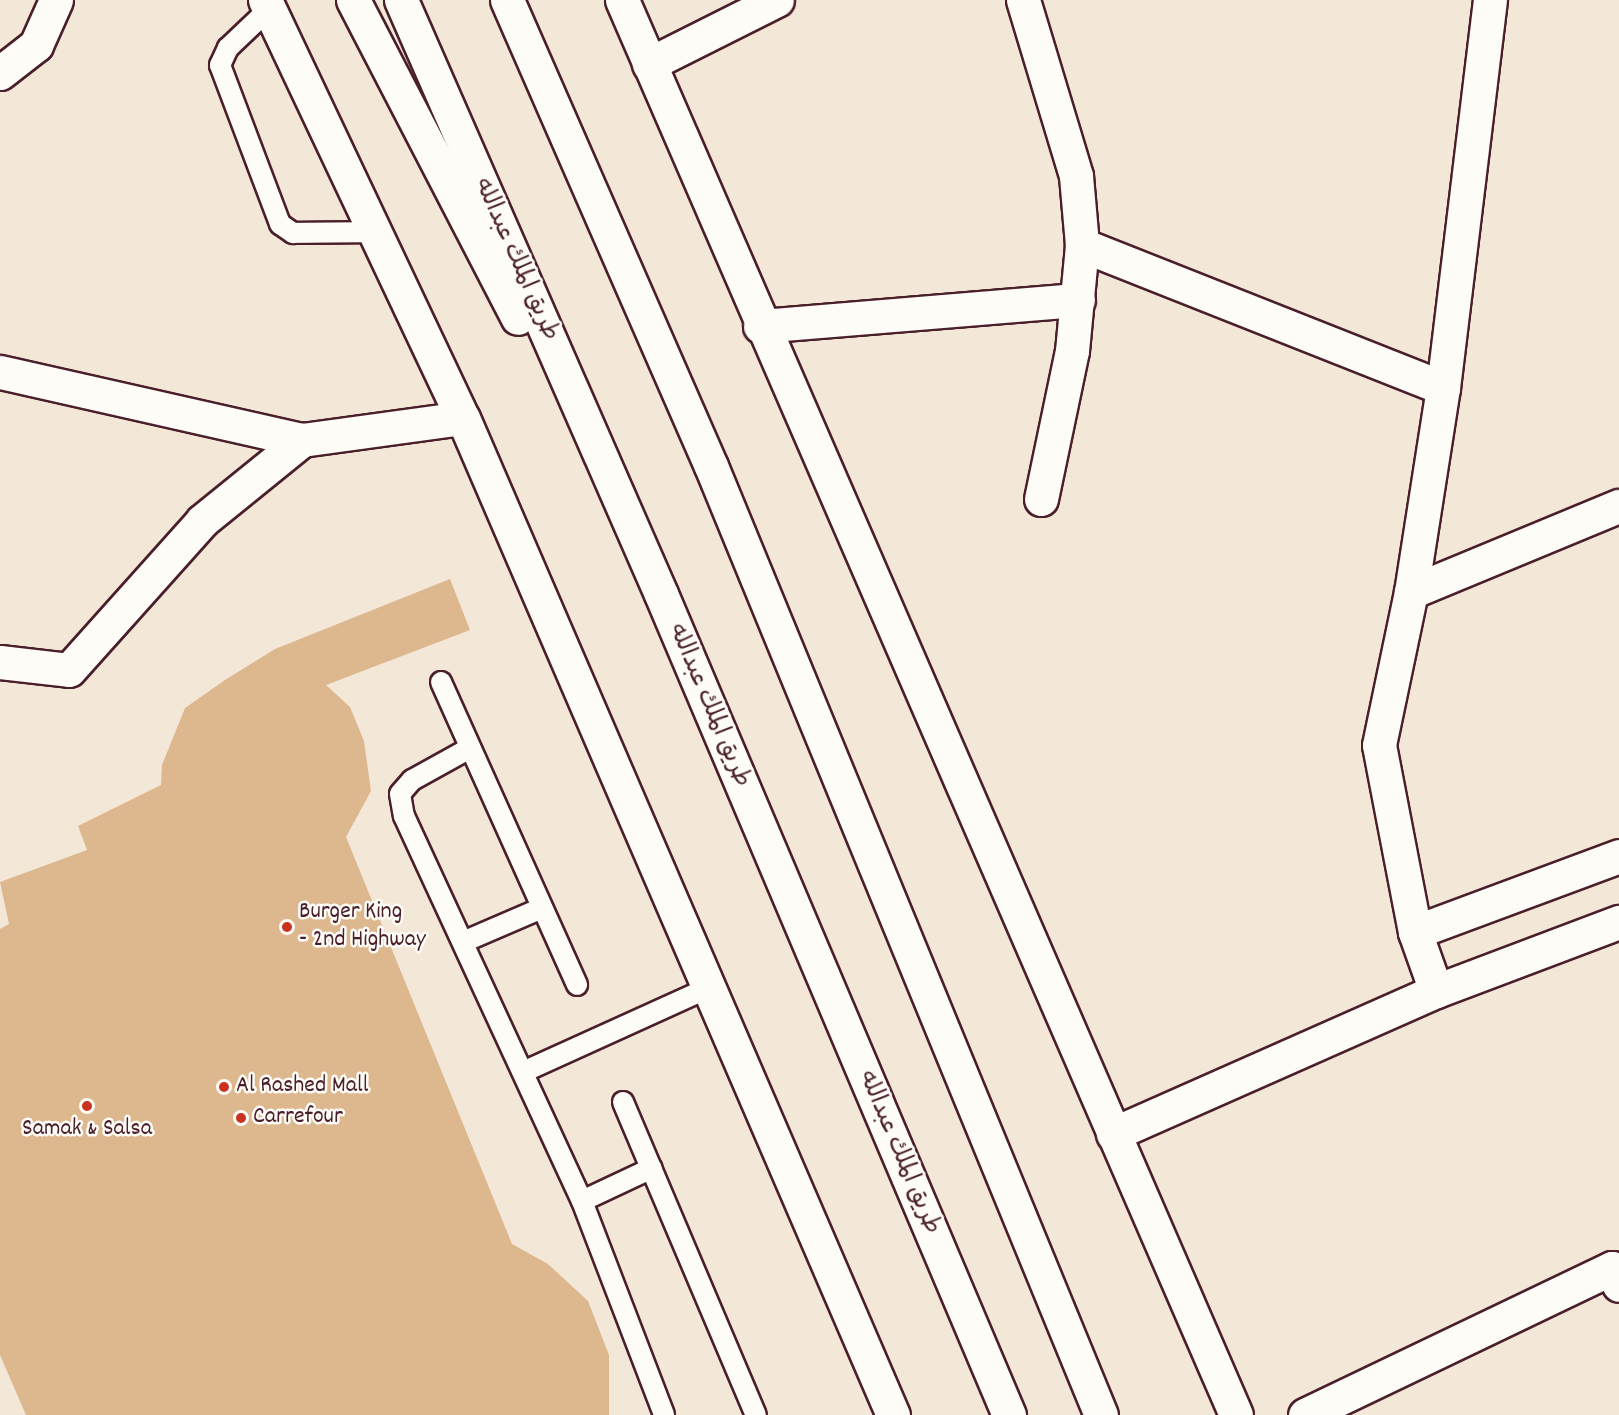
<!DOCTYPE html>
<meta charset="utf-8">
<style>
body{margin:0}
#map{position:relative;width:1619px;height:1415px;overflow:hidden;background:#f3e7d8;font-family:Dekko,"Playpen Sans Arabic",sans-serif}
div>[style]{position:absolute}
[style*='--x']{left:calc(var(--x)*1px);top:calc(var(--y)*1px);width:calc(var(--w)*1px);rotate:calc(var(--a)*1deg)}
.building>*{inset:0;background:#ddb78e}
.roads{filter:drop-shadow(2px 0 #4a1f2b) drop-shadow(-2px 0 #4a1f2b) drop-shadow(0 2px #4a1f2b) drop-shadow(0 -2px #4a1f2b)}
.lane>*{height:20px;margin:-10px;padding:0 10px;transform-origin:10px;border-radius:10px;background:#fdfcf7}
.street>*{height:33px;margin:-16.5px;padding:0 16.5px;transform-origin:16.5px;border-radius:16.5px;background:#fdfcf7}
.secondary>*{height:33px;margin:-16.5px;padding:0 16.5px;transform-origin:16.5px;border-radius:16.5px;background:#fdfcf7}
.highway>*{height:33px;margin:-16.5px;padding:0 16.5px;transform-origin:16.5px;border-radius:16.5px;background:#fdfcf7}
.dots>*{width:16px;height:16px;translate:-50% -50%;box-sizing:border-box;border:3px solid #fdfcf7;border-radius:50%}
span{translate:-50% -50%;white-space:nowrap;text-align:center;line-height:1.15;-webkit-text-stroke:5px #fdfcf7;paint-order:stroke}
.street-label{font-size:24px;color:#4a1f2b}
.poi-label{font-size:24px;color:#4a1f2b}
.left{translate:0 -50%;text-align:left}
</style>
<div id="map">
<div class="building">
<div style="clip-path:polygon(450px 579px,470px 630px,326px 685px,350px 707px,364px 741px,371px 791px,346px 837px,512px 1244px,548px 1264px,588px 1301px,609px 1355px,609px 1415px,26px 1415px,0 1355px,0 929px,9px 924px,0 882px,87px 850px,78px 826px,161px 785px,162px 765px,185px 708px,225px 680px,275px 649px)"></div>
</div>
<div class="roads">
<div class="lane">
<div style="--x:269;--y:9;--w:57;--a:136.4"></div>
<div style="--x:228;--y:48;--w:19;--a:115"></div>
<div style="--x:220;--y:65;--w:170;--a:69.3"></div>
<div style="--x:280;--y:224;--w:16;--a:35"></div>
<div style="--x:293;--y:233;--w:81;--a:-0.7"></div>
<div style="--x:441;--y:682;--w:332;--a:65.8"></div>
<div style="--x:470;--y:748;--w:66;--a:151.1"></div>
<div style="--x:412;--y:780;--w:18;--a:131"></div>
<div style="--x:400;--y:794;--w:22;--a:80"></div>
<div style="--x:404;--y:816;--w:424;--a:65.2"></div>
<div style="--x:582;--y:1201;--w:229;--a:69"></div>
<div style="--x:463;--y:942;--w:86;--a:-23.3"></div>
<div style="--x:523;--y:1072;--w:203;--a:-24.4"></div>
<div style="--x:623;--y:1102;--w:340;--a:67"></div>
<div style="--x:582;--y:1201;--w:77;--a:-25.2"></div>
</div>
<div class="street">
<div style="--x:1023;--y:0;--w:184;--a:73.2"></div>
<div style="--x:1076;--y:176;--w:69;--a:85"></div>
<div style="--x:649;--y:64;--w:143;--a:-26.6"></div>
<div style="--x:0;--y:73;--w:46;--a:-37.9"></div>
<div style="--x:36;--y:45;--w:49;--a:-66"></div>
<div style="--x:760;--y:326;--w:319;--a:-4.7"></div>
<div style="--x:0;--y:372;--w:310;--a:12.7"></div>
<div style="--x:1041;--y:499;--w:151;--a:-78.2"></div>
<div style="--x:1072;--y:351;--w:106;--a:-84.6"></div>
<div style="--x:1082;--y:245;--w:388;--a:21.6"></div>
<div style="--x:1411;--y:592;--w:225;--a:-22.5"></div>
<div style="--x:0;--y:662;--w:69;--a:6.6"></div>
<div style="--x:69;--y:670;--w:200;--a:-48.2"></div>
<div style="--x:202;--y:521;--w:129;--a:-39"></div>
<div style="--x:302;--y:440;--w:162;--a:-7.8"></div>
<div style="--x:1113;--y:1134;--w:353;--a:-23.9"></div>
<div style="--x:1436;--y:991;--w:63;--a:-109.6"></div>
<div style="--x:1415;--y:932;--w:190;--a:-100.9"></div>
<div style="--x:1379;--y:745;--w:156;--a:-78.2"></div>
<div style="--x:1411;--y:592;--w:206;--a:-81.1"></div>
<div style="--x:1443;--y:388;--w:391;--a:-83.1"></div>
<div style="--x:1305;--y:1415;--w:340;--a:-25.6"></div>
<div style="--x:1612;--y:1268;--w:18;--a:68"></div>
</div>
<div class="secondary">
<div style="--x:265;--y:0;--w:463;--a:64.7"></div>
<div style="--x:463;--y:418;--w:1086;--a:66.67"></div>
<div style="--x:622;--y:0;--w:1542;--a:66.54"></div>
<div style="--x:1415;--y:932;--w:218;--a:-20.4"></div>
<div style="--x:1436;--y:991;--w:196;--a:-20.7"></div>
</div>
<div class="highway">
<div style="--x:353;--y:0;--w:358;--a:62.6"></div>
<div style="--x:401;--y:0;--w:648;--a:66.36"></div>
<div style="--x:661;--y:594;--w:892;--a:67.03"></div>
<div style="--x:507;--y:0;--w:509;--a:66.36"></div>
<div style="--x:711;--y:466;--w:1026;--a:67.66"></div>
</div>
</div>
<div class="dots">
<div style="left:287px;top:927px;background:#c8321e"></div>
<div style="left:224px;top:1087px;background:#c8321e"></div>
<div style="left:87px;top:1106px;background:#c8321e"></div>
<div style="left:241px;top:1118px;background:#c8321e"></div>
</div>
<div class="street-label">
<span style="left:515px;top:260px;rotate:66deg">طريق الملك عبدالله</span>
<span style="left:708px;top:706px;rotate:67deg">طريق الملك عبدالله</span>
<span style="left:898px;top:1153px;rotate:67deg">طريق الملك عبدالله</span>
</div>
<div class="poi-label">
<span class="left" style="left:299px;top:927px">Burger King<br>- 2nd Highway</span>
<span class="left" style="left:236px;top:1087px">Al Rashed Mall</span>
<span class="left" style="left:253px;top:1118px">Carrefour</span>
<span style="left:87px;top:1130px">Samak &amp; Salsa</span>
</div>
</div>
